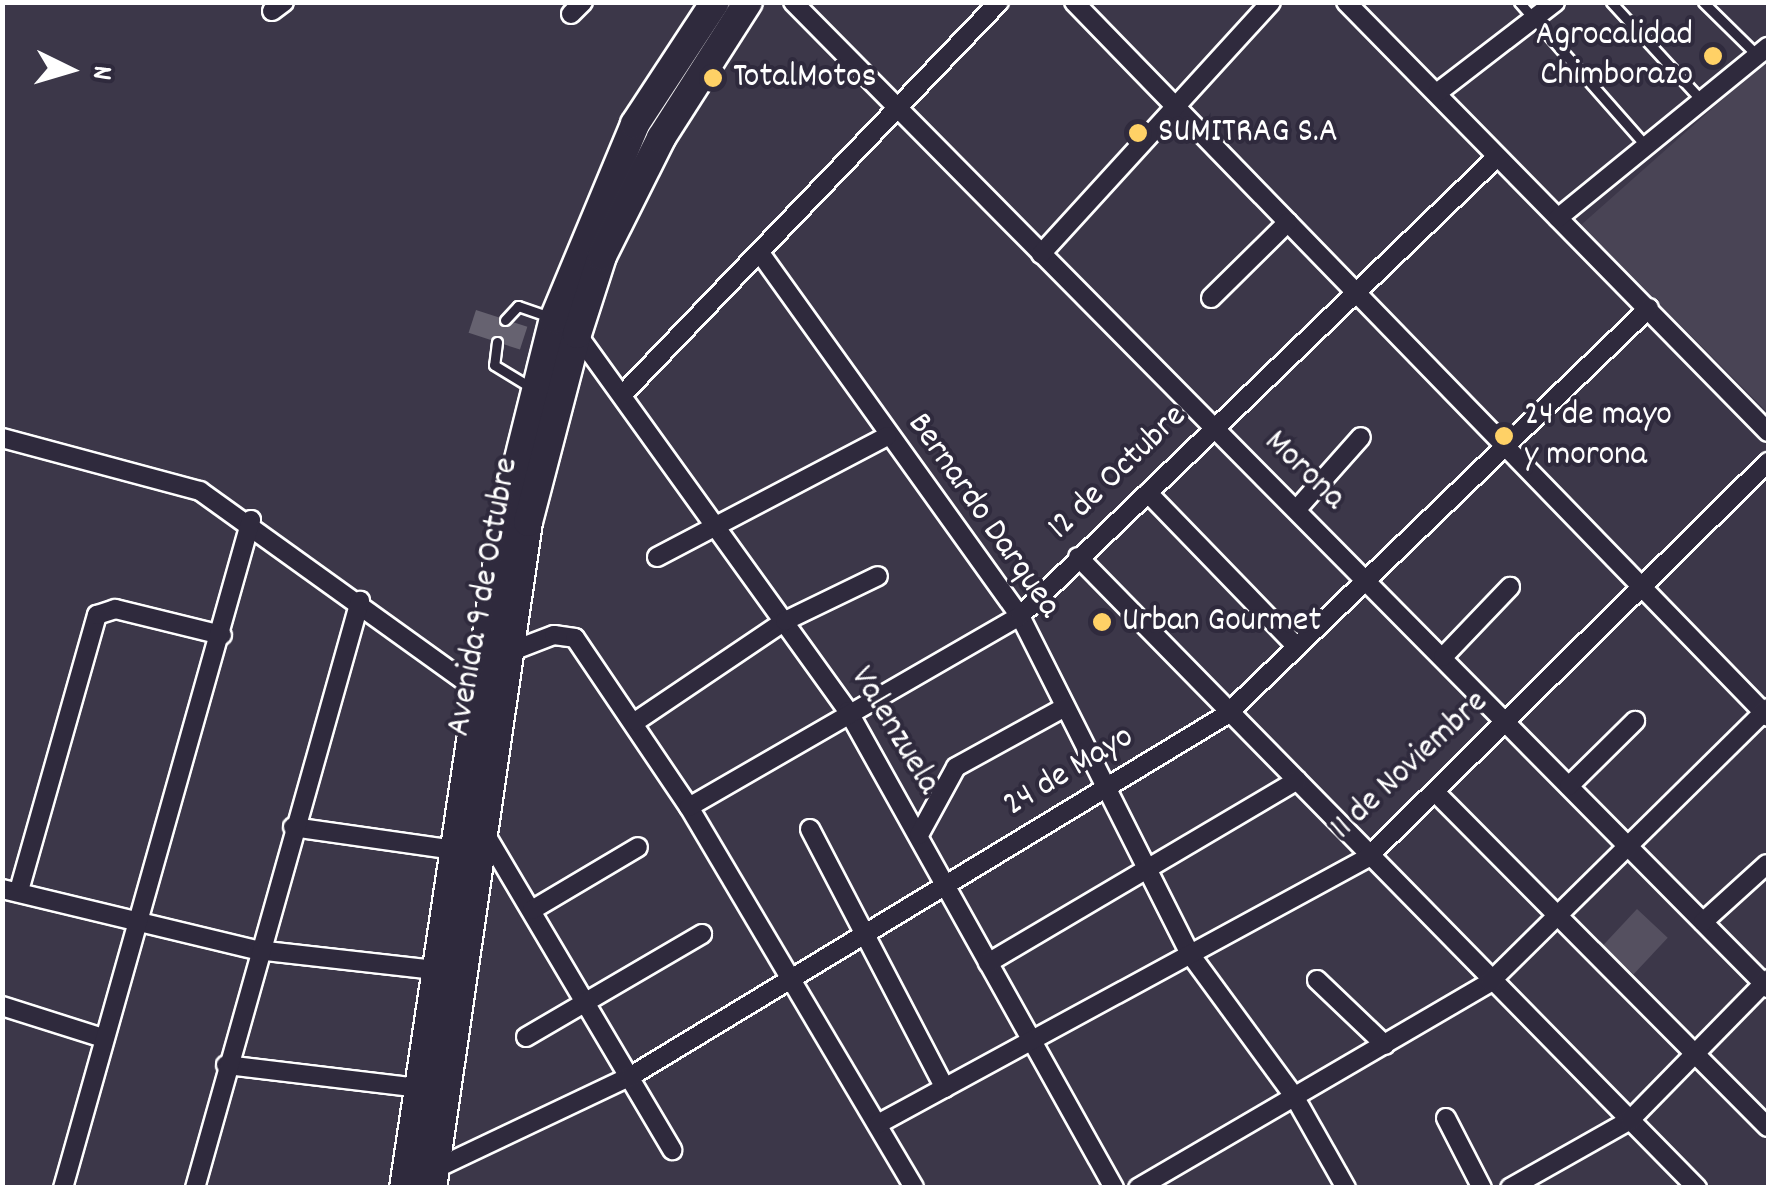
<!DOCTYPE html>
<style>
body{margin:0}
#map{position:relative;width:1771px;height:1190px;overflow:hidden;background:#3c3749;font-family:Dekko,sans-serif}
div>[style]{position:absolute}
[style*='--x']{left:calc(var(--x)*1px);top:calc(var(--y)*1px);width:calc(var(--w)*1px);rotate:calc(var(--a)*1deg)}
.built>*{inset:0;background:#494455}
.green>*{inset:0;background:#555060;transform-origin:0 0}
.building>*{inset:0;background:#666270;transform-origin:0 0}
.roads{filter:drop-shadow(2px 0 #fff) drop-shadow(-2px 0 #fff) drop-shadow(0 2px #fff) drop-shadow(0 -2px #fff)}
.service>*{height:9px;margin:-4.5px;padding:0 4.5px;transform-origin:4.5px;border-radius:4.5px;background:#2f2a3d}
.minor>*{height:18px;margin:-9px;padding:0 9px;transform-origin:9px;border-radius:9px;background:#2f2a3d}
.primary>*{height:28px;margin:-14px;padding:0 14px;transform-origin:14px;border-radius:14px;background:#2f2a3d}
.dots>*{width:28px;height:28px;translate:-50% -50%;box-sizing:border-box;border:5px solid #2f2a3d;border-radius:50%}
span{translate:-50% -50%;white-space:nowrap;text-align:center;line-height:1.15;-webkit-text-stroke:8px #2f2a3d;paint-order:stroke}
.poi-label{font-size:35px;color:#fff}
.right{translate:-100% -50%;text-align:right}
.left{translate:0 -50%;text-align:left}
.street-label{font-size:35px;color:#fff}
.frame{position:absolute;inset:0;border:5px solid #fff;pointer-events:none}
.north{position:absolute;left:20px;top:20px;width:100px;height:100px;-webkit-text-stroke:8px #2f2a3d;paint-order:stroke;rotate:95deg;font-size:28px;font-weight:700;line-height:40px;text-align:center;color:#fff}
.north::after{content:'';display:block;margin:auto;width:35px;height:45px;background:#fff;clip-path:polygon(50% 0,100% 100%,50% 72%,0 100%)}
</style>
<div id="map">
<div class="built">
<div style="clip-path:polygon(1768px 59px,1768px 413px,1581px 225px)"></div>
</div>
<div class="green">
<div style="left:1637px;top:909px;width:42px;height:50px;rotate:43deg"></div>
</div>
<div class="building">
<div style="left:476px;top:310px;width:54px;height:24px;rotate:18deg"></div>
</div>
<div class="roads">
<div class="service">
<div style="--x:1519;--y:2;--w:192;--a:48.6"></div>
<div style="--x:1611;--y:2;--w:136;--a:47.4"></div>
<div style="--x:1703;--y:2;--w:77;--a:44.5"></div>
<div style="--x:505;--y:320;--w:19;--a:-47"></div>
<div style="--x:518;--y:306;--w:36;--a:19"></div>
<div style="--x:497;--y:342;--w:23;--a:97"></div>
<div style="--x:494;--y:365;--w:44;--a:31.2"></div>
</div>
<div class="minor">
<div style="--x:793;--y:2;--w:1387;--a:45.32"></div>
<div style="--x:1074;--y:2;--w:996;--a:45.85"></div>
<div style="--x:1346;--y:2;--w:602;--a:45.54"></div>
<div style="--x:272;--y:11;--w:15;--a:-37"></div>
<div style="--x:571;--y:14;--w:17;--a:-45"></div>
<div style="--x:1437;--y:93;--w:149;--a:-37.6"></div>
<div style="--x:1558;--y:218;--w:271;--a:-39.2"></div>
<div style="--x:760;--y:253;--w:447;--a:54.4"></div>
<div style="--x:1020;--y:616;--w:378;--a:63.3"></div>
<div style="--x:1190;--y:954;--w:176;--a:53.8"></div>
<div style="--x:1294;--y:1096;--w:106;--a:60.5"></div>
<div style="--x:1041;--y:254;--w:341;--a:-47.6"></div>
<div style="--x:1211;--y:298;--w:108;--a:-44.6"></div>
<div style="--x:577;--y:334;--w:464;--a:54.3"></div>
<div style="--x:848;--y:711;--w:546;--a:60.85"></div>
<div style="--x:624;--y:393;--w:542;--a:-46.2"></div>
<div style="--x:2;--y:438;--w:205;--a:15"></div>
<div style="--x:200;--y:491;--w:350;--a:35.7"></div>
<div style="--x:1148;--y:493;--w:214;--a:45.9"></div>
<div style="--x:1297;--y:509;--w:96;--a:-48.4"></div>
<div style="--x:657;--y:557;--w:260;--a:-27.7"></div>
<div style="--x:1078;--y:557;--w:884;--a:45.55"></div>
<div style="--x:512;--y:651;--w:45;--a:-20.9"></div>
<div style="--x:554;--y:635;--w:21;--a:8"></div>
<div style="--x:575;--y:638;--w:204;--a:56"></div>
<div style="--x:689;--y:807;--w:442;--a:59.4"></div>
<div style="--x:1443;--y:657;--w:97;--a:-46.3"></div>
<div style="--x:635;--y:722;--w:181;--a:-34"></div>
<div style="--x:785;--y:621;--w:103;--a:-25.8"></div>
<div style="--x:1569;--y:786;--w:93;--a:-44.6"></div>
<div style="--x:1435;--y:792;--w:472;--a:45.2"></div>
<div style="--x:689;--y:807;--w:382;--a:-30"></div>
<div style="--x:1020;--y:616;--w:662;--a:-43.9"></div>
<div style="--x:293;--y:827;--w:163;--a:8.1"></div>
<div style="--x:810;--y:829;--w:292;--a:62.5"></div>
<div style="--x:483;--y:830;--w:372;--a:59.4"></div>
<div style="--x:919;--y:835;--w:77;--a:-61.4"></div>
<div style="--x:956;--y:767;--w:124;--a:-28.8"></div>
<div style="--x:20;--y:887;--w:283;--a:-74.2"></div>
<div style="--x:97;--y:615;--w:19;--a:-18"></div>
<div style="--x:115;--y:609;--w:110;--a:13.7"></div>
<div style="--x:2;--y:889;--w:262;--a:13.5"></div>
<div style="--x:257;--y:950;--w:179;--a:6.4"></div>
<div style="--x:532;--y:910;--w:123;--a:-30.7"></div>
<div style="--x:1703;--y:922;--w:86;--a:-42.2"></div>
<div style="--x:988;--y:963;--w:359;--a:-30.6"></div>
<div style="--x:1317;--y:980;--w:94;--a:43.7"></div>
<div style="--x:2;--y:1006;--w:106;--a:17.6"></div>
<div style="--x:526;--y:1037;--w:204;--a:-30.3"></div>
<div style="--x:226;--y:1065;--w:193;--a:6.8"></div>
<div style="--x:1446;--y:1118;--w:79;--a:62.8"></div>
<div style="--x:878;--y:1124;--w:557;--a:-28.54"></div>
<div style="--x:1367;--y:858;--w:564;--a:-44.64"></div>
<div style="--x:435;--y:1169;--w:217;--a:-25.4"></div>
<div style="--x:631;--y:1076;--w:696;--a:-31.25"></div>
<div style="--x:1226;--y:715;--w:587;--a:-43.9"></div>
<div style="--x:63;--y:1188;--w:694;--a:-74.28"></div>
<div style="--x:195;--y:1188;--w:610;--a:-74.3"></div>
<div style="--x:1138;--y:1188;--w:408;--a:-30.3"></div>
<div style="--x:1490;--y:982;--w:390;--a:-44.6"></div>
<div style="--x:1510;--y:1188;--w:138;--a:-29.5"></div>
<div style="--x:1630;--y:1120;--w:197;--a:-45.6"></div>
</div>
<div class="primary">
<div style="--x:404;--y:1188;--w:681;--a:-81.47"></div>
<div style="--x:505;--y:515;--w:202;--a:-76"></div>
<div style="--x:554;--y:319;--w:211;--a:-67.4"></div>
<div style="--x:635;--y:124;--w:146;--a:-56.7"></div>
<div style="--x:432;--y:1188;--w:673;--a:-81.8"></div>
<div style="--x:528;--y:522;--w:194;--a:-75.4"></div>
<div style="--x:577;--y:334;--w:82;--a:-72.2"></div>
<div style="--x:602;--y:256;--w:132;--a:-63.4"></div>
<div style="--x:661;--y:138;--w:161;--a:-57.4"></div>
</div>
</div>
<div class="dots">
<div style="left:1713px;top:56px;background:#ffd166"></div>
<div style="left:713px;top:78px;background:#ffd166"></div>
<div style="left:1138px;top:133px;background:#ffd166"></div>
<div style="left:1504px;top:436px;background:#ffd166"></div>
<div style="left:1102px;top:622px;background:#ffd166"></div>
</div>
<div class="poi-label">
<span class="right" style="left:1693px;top:56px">Agrocalidad<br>Chimborazo</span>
<span class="left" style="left:733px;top:78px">TotalMotos</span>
<span class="left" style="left:1158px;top:133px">SUMITRAG S.A</span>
<span class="left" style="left:1524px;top:436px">24 de mayo<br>y morona</span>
<span class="left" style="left:1122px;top:622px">Urban Gourmet</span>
</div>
<div class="street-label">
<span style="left:1304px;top:471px;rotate:44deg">Morona</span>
<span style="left:1118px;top:473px;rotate:-44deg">12 de Octubre</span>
<span style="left:983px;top:516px;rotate:55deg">Bernardo Darquea</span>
<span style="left:484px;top:597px;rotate:-80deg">Avenida 9 de Octubre</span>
<span style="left:894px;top:731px;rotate:59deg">Valenzuela</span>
<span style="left:1410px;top:766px;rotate:-43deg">11 de Noviembre</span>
<span style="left:1069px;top:772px;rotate:-31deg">24 de Mayo</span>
</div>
<div class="frame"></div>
<div class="north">N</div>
</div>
